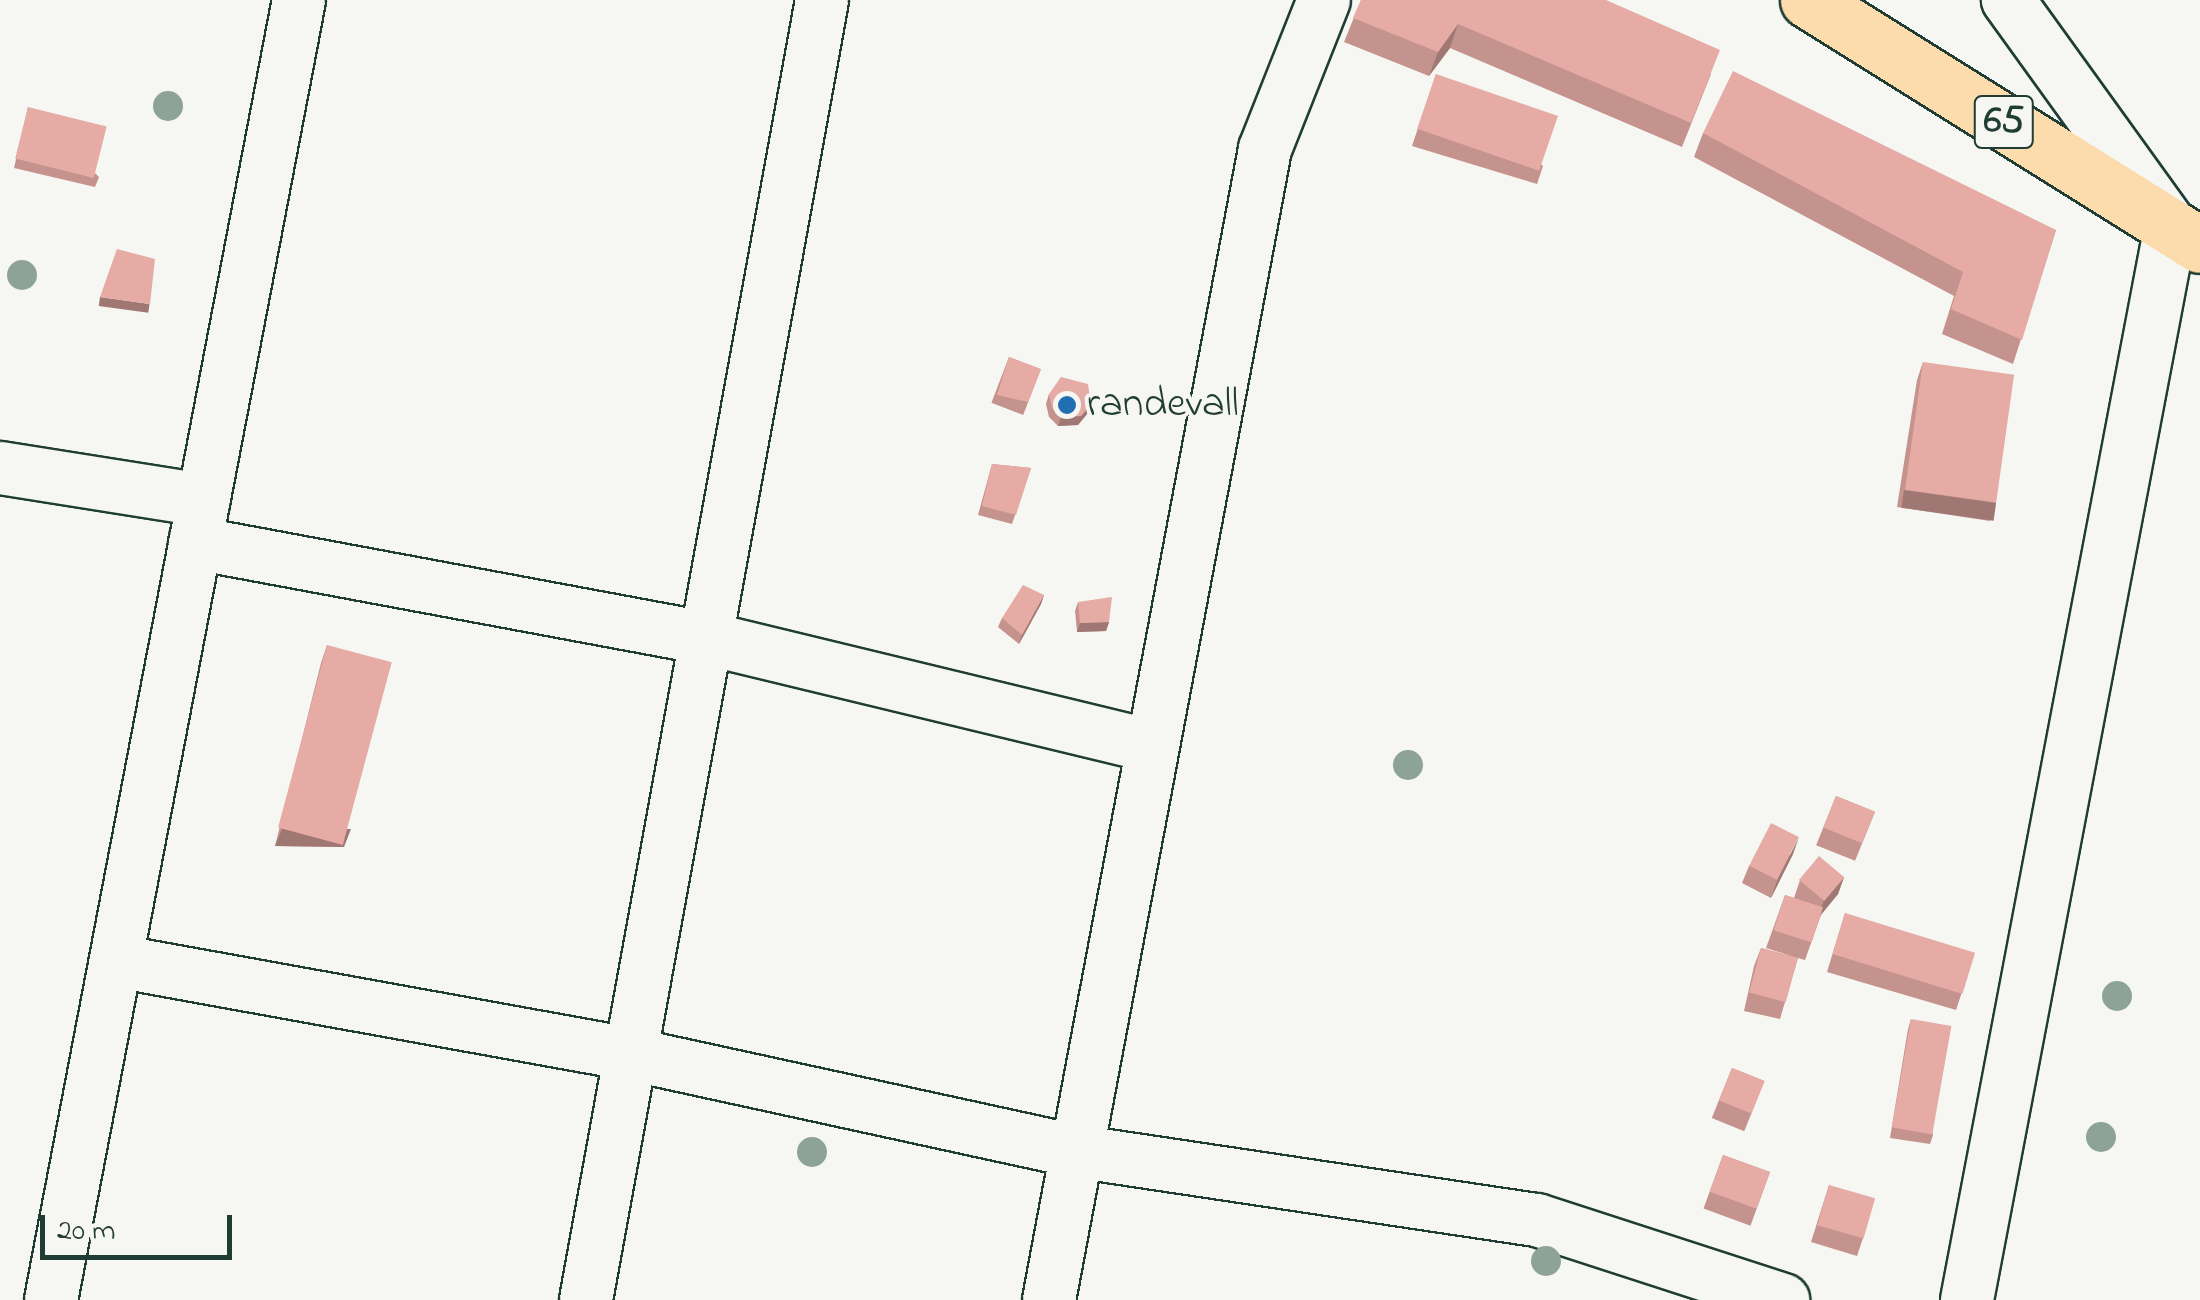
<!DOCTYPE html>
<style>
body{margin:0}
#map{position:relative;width:2200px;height:1300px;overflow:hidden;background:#f6f6f2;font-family:"Indie Flower",sans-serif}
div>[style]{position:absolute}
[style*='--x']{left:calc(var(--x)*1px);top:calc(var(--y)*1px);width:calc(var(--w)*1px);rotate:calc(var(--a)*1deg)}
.roads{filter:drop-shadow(2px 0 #1f3d34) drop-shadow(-2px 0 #1f3d34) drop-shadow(0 2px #1f3d34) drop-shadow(0 -2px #1f3d34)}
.street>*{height:52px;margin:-26px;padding:0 26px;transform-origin:26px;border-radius:26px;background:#f6f6f2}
.primary>*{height:55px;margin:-27.5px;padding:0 27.5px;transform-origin:27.5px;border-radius:27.5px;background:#fcdcac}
.trees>*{width:30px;height:30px;margin:-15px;border-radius:50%;background:#8ea397}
.wall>*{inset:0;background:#c5938d;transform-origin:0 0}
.shaded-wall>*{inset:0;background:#a07873;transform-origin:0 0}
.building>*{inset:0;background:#e5aba4;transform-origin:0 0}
.dots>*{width:28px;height:28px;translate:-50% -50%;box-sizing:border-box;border:5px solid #f6f6f2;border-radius:50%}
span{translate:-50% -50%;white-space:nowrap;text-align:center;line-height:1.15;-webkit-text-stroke:8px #f6f6f2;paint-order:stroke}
.shield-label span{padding:2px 8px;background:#f6f6f2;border:2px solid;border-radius:8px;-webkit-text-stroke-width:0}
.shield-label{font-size:40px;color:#1f3d34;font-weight:700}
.poi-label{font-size:42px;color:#1f3d34}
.left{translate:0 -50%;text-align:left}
.scale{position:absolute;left:40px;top:1215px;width:192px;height:45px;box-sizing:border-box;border:5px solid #1f3d34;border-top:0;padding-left:12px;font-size:30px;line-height:35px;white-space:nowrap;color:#1f3d34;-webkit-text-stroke:8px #f6f6f2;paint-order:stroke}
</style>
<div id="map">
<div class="roads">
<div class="street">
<div style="--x:0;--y:468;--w:206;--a:9"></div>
<div style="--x:195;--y:543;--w:519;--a:10.55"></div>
<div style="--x:705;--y:638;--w:460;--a:13.6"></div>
<div style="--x:116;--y:961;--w:522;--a:10.26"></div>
<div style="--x:630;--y:1054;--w:462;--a:12.3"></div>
<div style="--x:1081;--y:1152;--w:461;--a:8.5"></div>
<div style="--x:1537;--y:1220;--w:259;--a:18"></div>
<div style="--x:51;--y:1300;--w:1323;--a:-79.2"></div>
<div style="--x:586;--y:1300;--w:1321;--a:-79.71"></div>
<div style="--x:1049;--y:1300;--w:1171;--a:-79.37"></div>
<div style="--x:1265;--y:149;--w:160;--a:-68.4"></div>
<div style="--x:1967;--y:1300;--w:1093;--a:-79.25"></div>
<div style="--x:2171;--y:226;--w:279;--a:-125.8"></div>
</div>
<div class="primary">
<div style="--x:1808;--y:0;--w:462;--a:32"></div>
</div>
</div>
<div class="trees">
<div style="left:168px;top:106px"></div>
<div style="left:22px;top:275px"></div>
<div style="left:1408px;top:765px"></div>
<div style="left:2117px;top:996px"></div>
<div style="left:2101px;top:1137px"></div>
<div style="left:812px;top:1152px"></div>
<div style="left:1546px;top:1261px"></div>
</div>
<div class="wall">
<div style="clip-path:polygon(1361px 0,1711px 74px,1682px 147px,1450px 48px,1429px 76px,1344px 42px)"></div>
<div style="clip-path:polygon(1436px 74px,1543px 166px,1537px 184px,1412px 146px)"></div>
<div style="clip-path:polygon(28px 107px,99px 177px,95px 187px,14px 168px)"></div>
<div style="clip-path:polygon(1703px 133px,2056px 230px,2013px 364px,1942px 334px,1954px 296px,1694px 157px)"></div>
<div style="left:1009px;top:357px;width:34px;height:49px;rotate:21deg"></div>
<div style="clip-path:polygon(1923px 362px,1996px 503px,1990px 521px,1897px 507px,1917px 380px)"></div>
<div style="clip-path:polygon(1049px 394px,1091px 405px,1087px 414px,1078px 425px,1058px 426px,1049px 417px,1046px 404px)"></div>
<div style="clip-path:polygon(992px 464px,1031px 468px,1012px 524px,978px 515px)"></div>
<div style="clip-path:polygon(1044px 595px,1041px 604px,1019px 644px,998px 627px,1002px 618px)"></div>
<div style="clip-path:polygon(1078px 602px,1109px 622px,1106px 631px,1077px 632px,1075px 611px)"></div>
<div style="clip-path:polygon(327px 645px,344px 847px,275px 846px,321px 663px)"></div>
<div style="left:1836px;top:796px;width:42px;height:53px;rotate:22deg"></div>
<div style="clip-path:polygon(1793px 854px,1771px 898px,1742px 883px,1749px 866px)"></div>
<div style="clip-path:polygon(1844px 877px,1838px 894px,1821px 915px,1805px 960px,1798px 958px,1780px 1019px,1744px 1011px,1754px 966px,1761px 948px,1791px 956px,1766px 948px,1785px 895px,1794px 898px,1800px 880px)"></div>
<div style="clip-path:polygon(1845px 913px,1962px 992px,1956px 1010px,1827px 972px)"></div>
<div style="clip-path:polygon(1911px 1019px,1933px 1135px,1930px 1144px,1890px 1138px,1908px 1029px)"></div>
<div style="left:1732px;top:1068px;width:35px;height:54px;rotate:22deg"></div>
<div style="left:1723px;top:1155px;width:50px;height:57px;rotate:20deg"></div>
<div style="clip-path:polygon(1829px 1185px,1863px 1238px,1857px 1256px,1811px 1242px)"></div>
</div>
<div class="shaded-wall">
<div style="clip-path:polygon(1458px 24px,1450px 48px,1429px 76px,1438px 52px)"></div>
<div style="left:100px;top:297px;width:50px;height:9px;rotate:8deg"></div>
<div style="clip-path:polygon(1091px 405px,1087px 414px,1078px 425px,1058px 426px,1061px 417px)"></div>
<div style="left:1904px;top:490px;width:93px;height:18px;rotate:8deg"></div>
<div style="clip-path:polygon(1044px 595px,1041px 604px,1019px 644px,1022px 635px)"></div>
<div style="clip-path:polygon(1109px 622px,1106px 631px,1077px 632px,1080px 623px)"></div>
<div style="clip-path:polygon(282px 829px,351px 829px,344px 847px,275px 846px)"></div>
<div style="clip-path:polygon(1799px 837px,1793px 854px,1771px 898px,1777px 881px)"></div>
<div style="clip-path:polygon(1844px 877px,1838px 894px,1818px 918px,1824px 900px)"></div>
</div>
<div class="building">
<div style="clip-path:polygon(1361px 0,1606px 0,1720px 50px,1691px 123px,1458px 24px,1438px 52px,1353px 18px)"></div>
<div style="clip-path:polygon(1733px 71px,2056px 230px,2022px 340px,1951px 309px,1963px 272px,1703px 133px)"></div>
<div style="left:1436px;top:74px;width:129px;height:58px;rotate:19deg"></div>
<div style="left:28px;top:107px;width:81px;height:53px;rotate:14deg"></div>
<div style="clip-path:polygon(117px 249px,155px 259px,150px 304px,100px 297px)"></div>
<div style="clip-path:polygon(1009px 357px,1041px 369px,1028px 402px,997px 395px)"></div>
<div style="left:1923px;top:362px;width:92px;height:129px;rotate:8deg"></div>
<div style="clip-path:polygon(1061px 377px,1088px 384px,1091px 405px,1081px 416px,1061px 417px,1052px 408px,1049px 394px)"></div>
<div style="clip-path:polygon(992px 464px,1031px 468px,1016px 515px,982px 506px)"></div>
<div style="clip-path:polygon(1023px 585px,1044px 595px,1022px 635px,1002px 618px)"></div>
<div style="clip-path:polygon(1112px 597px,1109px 622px,1080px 623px,1078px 602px)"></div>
<div style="left:327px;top:645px;width:67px;height:189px;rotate:15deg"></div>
<div style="left:1836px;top:796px;width:42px;height:34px;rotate:22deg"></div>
<div style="left:1771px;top:823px;width:31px;height:48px;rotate:27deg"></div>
<div style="left:1819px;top:856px;width:33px;height:31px;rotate:40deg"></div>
<div style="left:1785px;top:895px;width:40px;height:37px;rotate:18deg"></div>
<div style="left:1845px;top:913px;width:136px;height:43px;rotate:17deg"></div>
<div style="left:1761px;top:948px;width:38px;height:46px;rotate:15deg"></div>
<div style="left:1911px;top:1019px;width:41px;height:110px;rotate:10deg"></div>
<div style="left:1732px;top:1068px;width:35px;height:35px;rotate:22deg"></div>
<div style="left:1723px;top:1155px;width:50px;height:39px;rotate:20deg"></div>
<div style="left:1829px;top:1185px;width:48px;height:42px;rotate:16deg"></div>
</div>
<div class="dots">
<div style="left:1067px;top:405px;background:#1f6fb2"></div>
</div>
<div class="shield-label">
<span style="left:2004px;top:122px">65</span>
</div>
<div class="poi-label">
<span class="left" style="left:1087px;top:405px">randevall</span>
</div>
<div class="scale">20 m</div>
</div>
